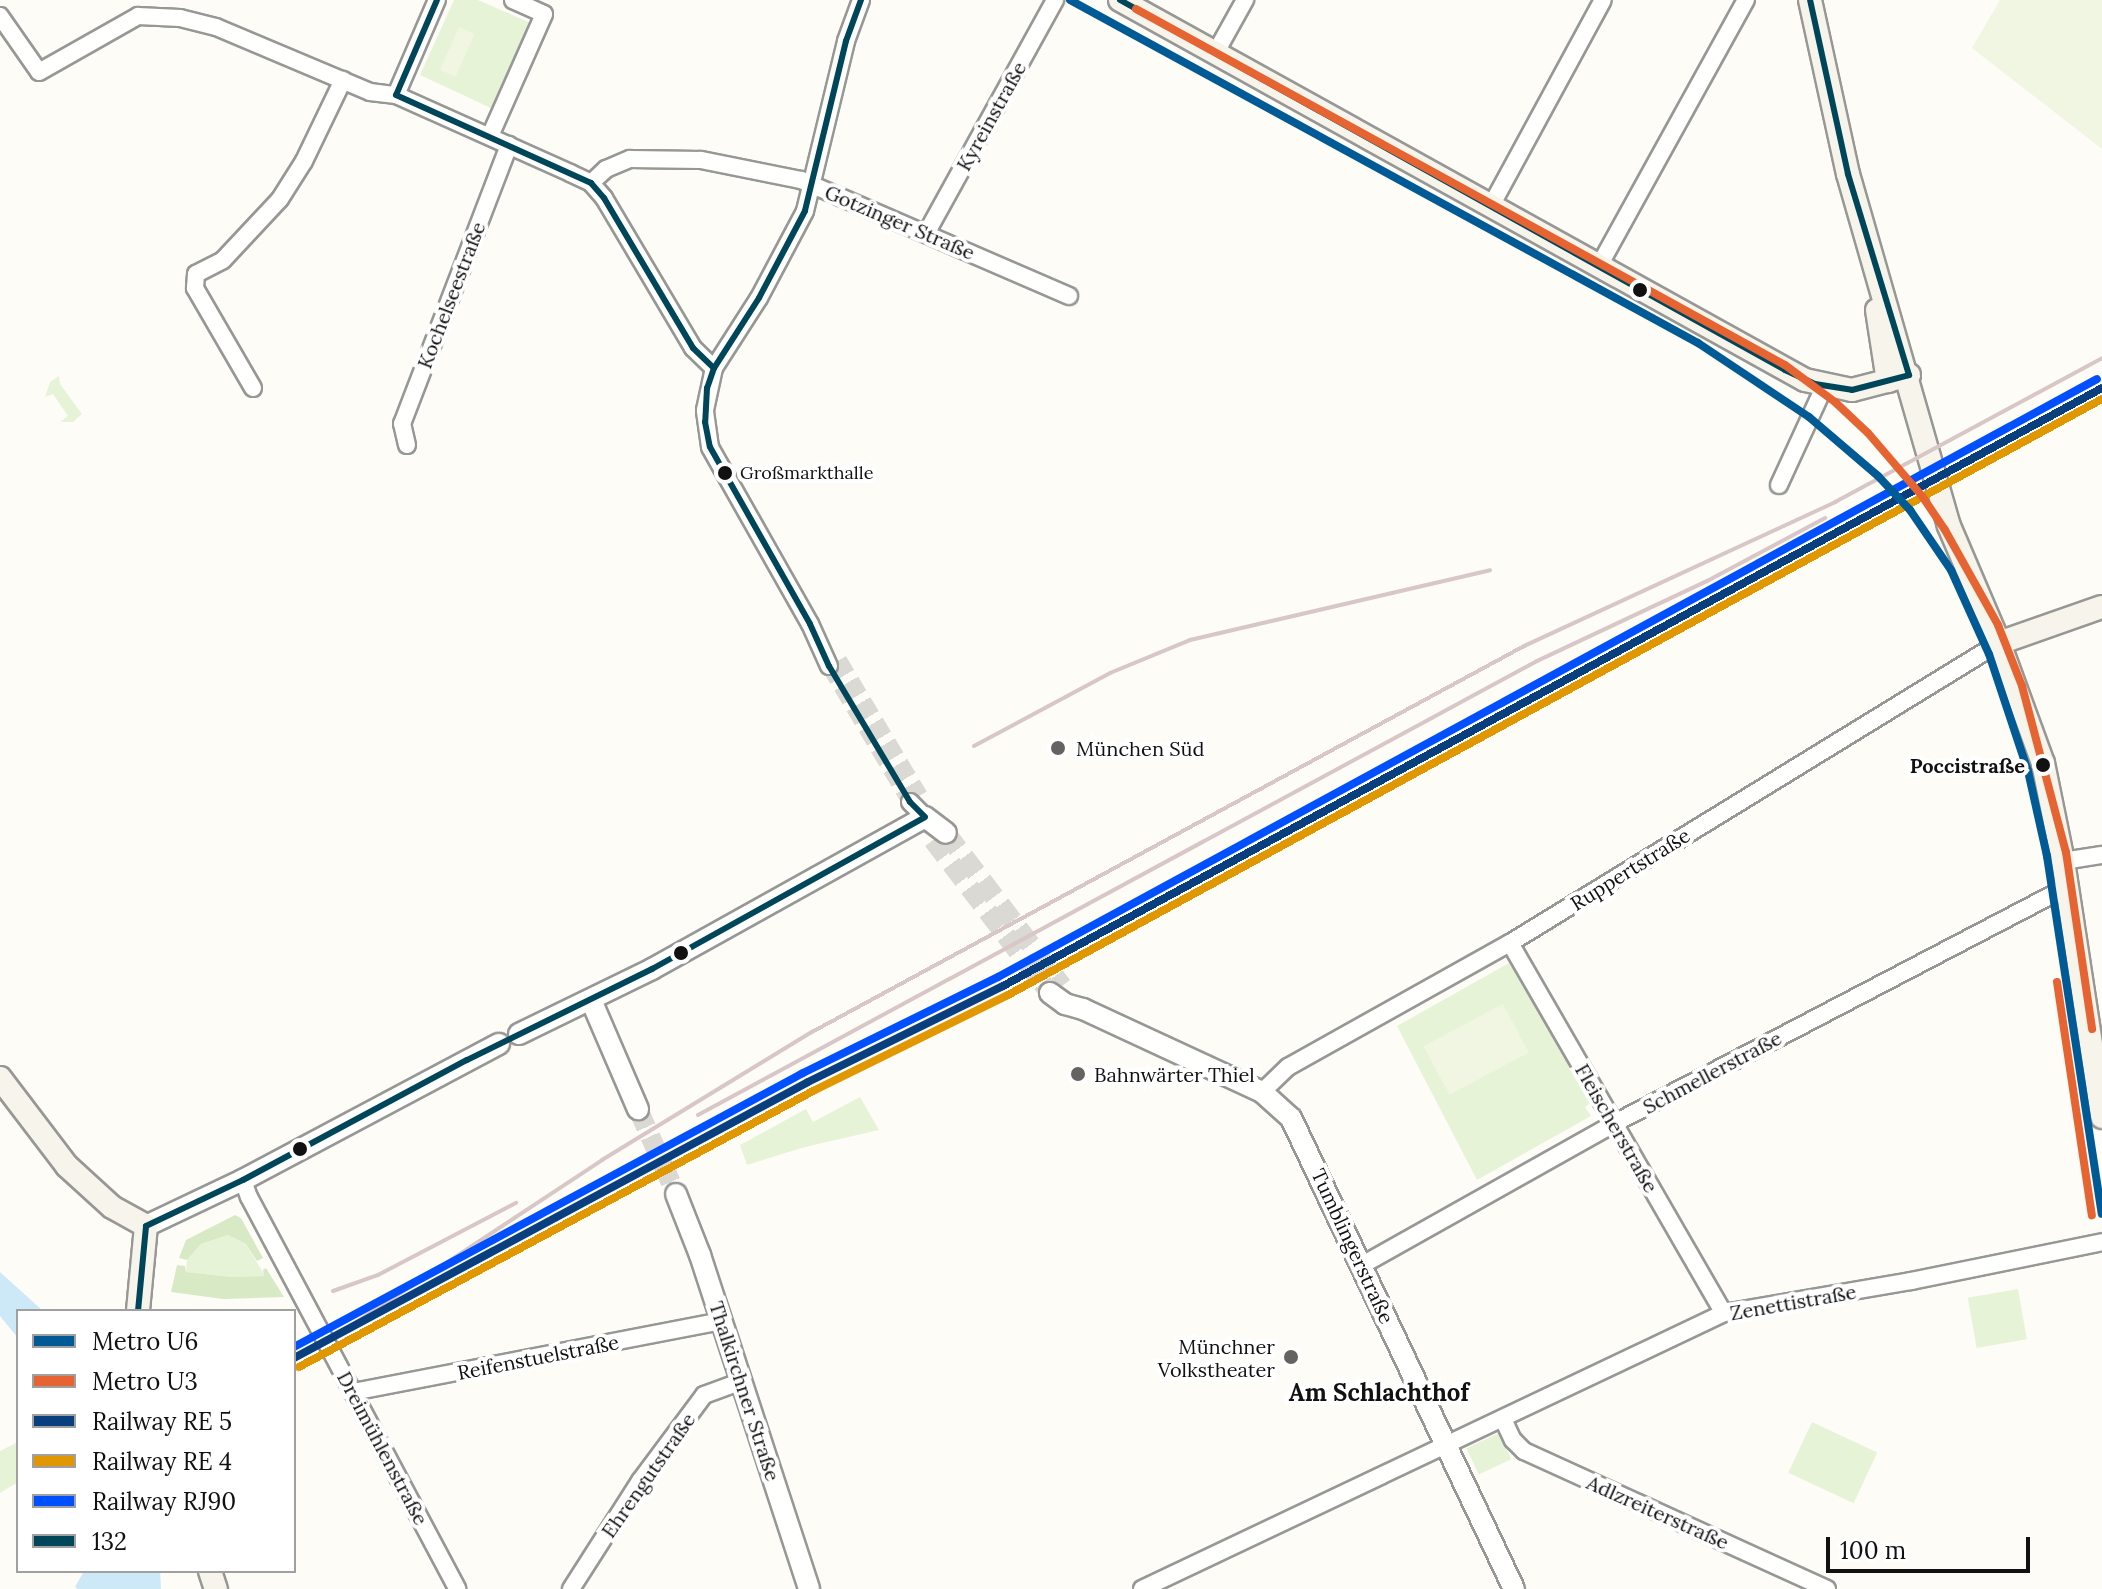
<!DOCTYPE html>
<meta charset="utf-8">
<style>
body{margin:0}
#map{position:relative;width:2102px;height:1589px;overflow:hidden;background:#fdfcf7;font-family:Lora,serif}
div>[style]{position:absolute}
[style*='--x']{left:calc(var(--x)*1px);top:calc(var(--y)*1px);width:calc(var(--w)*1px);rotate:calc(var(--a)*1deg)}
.green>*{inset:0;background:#e7f3d7;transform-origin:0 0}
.forest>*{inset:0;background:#d8eac5}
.pitch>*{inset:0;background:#f0f6e1;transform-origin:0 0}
.water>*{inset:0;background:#cde8f7}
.minor-tunnel>*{height:16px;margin-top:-8px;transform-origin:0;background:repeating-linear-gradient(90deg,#dad9d4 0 16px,transparent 0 24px)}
.tertiary-tunnel>*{height:20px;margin-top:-10px;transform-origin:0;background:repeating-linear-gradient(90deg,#dad9d4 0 20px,transparent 0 30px)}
.roads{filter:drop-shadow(2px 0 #979795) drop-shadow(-2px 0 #979795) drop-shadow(0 2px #979795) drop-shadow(0 -2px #979795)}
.minor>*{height:16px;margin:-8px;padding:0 8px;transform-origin:8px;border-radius:8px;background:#fffffe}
.tertiary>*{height:20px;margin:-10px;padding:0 10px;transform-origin:10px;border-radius:10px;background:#fffffe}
.secondary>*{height:22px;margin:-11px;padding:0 11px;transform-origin:11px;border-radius:11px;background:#f6f4eb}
.rail>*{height:4px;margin:-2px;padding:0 2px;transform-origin:2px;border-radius:2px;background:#d9c6c7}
.bus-1>*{height:6px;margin:-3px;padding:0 3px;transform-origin:3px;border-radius:3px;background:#00465a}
.rail-1>*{height:8px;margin:-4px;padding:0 4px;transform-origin:4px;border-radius:4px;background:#093f7f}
.rail-2>*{height:8px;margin:-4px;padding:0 4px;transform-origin:4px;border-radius:4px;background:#e09702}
.rail-3>*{height:8px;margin:-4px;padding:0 4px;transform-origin:4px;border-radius:4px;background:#0050ff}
.metro-1>*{height:8px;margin:-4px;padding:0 4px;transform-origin:4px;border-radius:4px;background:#005a96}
.metro-2>*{height:8px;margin:-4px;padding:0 4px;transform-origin:4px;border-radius:4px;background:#e66432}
.dots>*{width:22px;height:22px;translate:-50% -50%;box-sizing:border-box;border:4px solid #fff;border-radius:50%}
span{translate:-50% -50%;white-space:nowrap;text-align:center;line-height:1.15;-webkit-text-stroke:8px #fff;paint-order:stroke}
.bus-label{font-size:18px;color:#111}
.left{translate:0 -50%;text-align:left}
.street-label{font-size:20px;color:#111}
.poi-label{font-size:20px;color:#111}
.right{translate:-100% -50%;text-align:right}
.stop-label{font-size:20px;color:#111;font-weight:700}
.quarter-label{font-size:24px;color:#111;font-weight:700}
.legend{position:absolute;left:16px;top:1309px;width:280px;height:264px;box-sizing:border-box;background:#fff;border:2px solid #a0a0a0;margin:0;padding:10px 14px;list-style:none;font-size:24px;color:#111}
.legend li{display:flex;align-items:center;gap:16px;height:40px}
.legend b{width:40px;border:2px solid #a0a0a0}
.scale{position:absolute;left:1826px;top:1537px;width:204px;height:36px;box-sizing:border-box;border:4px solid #111;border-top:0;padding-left:10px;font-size:24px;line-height:28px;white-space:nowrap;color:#111;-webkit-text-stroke:6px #fff;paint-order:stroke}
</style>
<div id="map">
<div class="green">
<div style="clip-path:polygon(454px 0,478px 0,533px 24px,493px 109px,420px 75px)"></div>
<div style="clip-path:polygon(59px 376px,60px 384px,82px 414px,73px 422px,60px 422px,68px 416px,53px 394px,45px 397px,50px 382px)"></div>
<div style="clip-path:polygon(1509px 963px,1593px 1101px,1585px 1107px,1591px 1116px,1477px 1180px,1397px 1026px)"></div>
<div style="clip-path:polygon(860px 1097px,879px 1130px,805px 1147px,747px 1165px,740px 1145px,806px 1109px,813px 1122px)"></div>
<div style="clip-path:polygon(228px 1235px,246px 1244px,265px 1276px,232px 1277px,186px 1272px,187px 1260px,201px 1244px)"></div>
<div style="left:2018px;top:1289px;width:51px;height:51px;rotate:80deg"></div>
<div style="left:1812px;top:1422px;width:72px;height:56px;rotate:25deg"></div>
<div style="left:1499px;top:1433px;width:29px;height:36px;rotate:65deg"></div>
<div style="clip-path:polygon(18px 1442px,18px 1482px,0 1493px,0 1451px)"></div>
</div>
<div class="forest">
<div style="clip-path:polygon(235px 1215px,241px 1218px,263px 1258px,257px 1261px,246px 1244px,228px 1235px,201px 1244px,187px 1260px,179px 1258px,186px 1240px)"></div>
<div style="clip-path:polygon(177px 1265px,185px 1266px,186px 1272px,232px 1277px,264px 1276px,263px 1270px,266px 1268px,284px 1297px,223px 1299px,171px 1292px)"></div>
</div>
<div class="pitch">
<div style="clip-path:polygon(2000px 0,2102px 0,2102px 149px,1972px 48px)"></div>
<div style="left:459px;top:27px;width:17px;height:47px;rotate:24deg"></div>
<div style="left:1503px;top:1004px;width:55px;height:90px;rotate:62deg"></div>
</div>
<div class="water">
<div style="clip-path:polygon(0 1272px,43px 1311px,18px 1311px,18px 1338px,0 1316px)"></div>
<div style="clip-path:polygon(84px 1571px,160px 1571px,161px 1589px,78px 1589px,75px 1587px)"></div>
</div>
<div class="minor-tunnel">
<div style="--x:839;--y:660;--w:158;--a:59.2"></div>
<div style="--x:829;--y:666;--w:158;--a:59.2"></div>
</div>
<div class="tertiary-tunnel">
<div style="--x:946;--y:833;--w:192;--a:52.8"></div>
<div style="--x:933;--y:840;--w:193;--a:52.6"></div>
<div style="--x:638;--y:1109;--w:93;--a:65.9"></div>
</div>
<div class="roads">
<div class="minor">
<div style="--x:0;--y:16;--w:68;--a:55.1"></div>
<div style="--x:39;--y:72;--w:114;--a:-29.5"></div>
<div style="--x:138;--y:16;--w:42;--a:2.7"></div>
<div style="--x:180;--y:18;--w:37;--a:14"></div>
<div style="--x:216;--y:27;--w:167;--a:22.9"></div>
<div style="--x:370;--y:92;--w:26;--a:7"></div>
<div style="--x:396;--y:95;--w:191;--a:24.1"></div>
<div style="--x:570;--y:173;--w:23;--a:25"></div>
<div style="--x:591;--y:183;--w:20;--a:49"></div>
<div style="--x:604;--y:198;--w:174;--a:59.3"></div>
<div style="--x:693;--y:348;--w:29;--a:44"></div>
<div style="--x:1216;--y:52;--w:60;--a:-60.9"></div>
<div style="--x:396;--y:95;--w:103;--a:-66.7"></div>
<div style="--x:490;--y:136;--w:133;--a:-66.1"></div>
<div style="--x:544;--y:14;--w:34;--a:-156"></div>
<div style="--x:591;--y:183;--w:21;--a:-43"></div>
<div style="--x:606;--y:169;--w:26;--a:-23"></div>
<div style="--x:630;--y:159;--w:71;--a:0.8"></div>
<div style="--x:701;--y:160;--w:102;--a:11.3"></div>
<div style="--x:801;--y:180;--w:292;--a:23.4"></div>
<div style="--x:1491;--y:206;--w:234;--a:-61.5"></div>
<div style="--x:927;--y:232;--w:265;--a:-61.1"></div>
<div style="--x:1599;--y:266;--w:304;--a:-61.1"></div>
<div style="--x:253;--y:388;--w:116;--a:-120.1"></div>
<div style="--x:195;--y:288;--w:14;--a:-86"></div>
<div style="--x:196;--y:274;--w:30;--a:-27"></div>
<div style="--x:223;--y:260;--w:83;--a:-46.9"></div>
<div style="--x:280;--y:199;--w:45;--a:-57.7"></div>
<div style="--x:304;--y:161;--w:90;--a:-64.3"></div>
<div style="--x:407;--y:445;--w:22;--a:-103"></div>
<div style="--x:402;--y:424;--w:299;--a:-69"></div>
<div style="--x:1779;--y:485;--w:108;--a:-65.3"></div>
<div style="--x:829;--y:666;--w:46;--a:-114.3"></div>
<div style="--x:810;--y:624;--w:203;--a:-119.5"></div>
<div style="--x:710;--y:447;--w:37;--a:-98"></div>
<div style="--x:705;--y:410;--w:43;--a:-77.9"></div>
<div style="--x:714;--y:368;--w:83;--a:-57.3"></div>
<div style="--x:759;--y:298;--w:98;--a:-62.1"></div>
<div style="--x:805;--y:211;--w:175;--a:-76.4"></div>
<div style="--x:846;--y:41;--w:44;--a:-69.9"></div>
<div style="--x:910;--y:802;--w:21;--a:45"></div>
<div style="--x:2063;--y:861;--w:39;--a:-9"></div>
<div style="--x:1510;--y:943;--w:427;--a:60"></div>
<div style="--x:1262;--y:1092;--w:36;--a:-44"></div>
<div style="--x:1288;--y:1067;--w:254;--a:-29.2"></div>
<div style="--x:1510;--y:943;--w:574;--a:-31.53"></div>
<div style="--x:243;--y:1180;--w:18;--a:71"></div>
<div style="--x:249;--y:1197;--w:444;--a:62"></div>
<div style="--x:1362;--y:1265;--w:290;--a:-29.3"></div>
<div style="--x:1615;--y:1123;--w:510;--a:-27.57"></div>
<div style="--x:353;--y:1392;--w:376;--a:-10.9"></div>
<div style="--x:1503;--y:1419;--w:23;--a:65"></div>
<div style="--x:1513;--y:1440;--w:16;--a:45"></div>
<div style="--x:1524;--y:1451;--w:333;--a:24.5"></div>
<div style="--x:571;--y:1589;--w:128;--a:-57.4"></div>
<div style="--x:640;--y:1481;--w:107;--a:-53.3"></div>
<div style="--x:704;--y:1395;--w:40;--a:-20.2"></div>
<div style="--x:1142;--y:1589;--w:644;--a:-25.37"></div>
<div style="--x:1724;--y:1313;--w:190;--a:-9.7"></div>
<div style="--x:1911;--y:1281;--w:195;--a:-11.5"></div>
</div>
<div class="tertiary">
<div style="--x:925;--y:817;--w:26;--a:37"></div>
<div style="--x:1050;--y:993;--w:19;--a:36"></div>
<div style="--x:1065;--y:1004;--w:19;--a:16"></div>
<div style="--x:1083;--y:1009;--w:197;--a:24.9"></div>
<div style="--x:1262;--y:1092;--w:39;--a:42"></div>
<div style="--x:1291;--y:1118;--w:521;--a:64.66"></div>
<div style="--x:591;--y:1000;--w:119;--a:66.7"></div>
<div style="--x:519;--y:1034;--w:148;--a:-26"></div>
<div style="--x:652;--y:969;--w:312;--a:-29.1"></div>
<div style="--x:676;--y:1194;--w:66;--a:68.5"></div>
<div style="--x:700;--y:1255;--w:351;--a:71.9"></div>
<div style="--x:146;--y:1226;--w:107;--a:-25.4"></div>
<div style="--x:243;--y:1180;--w:290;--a:-28"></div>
</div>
<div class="secondary">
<div style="--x:1120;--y:0;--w:783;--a:29.02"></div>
<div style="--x:1805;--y:380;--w:48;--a:12"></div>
<div style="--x:1852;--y:390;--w:59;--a:-14.7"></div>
<div style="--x:1810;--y:0;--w:178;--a:77.7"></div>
<div style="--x:1848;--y:174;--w:366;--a:74"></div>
<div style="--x:1949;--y:526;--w:127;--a:66.9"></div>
<div style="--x:1999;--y:643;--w:128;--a:69.9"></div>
<div style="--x:2043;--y:763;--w:100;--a:78.5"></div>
<div style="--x:2063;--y:861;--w:259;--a:81.3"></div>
<div style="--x:1877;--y:310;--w:72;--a:81.2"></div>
<div style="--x:1999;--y:643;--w:109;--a:-19.3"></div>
<div style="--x:0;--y:1078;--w:111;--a:52.7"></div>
<div style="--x:67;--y:1166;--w:61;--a:42.3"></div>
<div style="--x:112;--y:1207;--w:39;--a:29"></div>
<div style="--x:146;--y:1226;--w:85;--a:95.4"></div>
<div style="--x:210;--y:1571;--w:19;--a:72"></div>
</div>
</div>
<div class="rail">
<div style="--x:974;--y:746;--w:154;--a:-28.2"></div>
<div style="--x:1110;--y:673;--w:87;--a:-22.4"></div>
<div style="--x:1190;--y:640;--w:308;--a:-13.1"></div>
<div style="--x:698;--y:1115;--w:954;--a:-28.42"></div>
<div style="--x:1537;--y:661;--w:188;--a:-25.2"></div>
<div style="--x:1707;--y:581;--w:134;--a:-28.1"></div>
<div style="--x:333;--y:1291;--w:48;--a:-19.6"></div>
<div style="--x:378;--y:1275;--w:156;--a:-27.6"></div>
<div style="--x:337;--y:1335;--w:318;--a:-33.4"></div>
<div style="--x:602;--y:1160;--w:246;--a:-31.4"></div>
<div style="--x:812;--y:1032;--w:810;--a:-28.46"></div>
<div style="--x:1524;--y:646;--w:343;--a:-24.8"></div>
<div style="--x:1835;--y:502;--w:303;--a:-28.3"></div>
</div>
<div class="bus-1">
<div style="--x:437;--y:0;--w:103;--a:113.3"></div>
<div style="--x:396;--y:95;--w:214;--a:24.3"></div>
<div style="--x:591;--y:183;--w:20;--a:49"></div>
<div style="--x:604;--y:198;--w:174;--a:59.3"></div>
<div style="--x:693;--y:348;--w:29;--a:44"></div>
<div style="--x:861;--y:0;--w:44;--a:110.1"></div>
<div style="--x:846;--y:41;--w:175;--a:103.6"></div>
<div style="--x:805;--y:211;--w:98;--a:117.9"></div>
<div style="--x:759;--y:298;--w:83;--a:122.7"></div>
<div style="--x:714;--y:368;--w:21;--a:109"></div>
<div style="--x:707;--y:388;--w:34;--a:93"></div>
<div style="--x:705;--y:422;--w:25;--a:79"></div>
<div style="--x:710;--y:447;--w:203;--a:60.5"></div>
<div style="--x:810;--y:624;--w:46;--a:65.7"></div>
<div style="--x:829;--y:666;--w:158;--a:59.2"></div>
<div style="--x:910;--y:802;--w:21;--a:45"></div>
<div style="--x:1120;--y:0;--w:761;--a:29.09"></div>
<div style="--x:1785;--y:370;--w:33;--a:25"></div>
<div style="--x:1815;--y:384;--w:37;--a:9"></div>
<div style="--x:1852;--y:390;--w:59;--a:-14.7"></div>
<div style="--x:1909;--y:375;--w:210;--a:-106.9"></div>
<div style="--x:1848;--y:174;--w:178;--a:-102.3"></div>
<div style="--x:146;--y:1226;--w:107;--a:-25.4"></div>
<div style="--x:243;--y:1180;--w:254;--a:-28.2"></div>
<div style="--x:467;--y:1060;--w:206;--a:-26.2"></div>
<div style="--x:652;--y:969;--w:312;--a:-29.1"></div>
<div style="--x:138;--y:1311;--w:85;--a:-84.6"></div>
</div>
<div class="rail-1">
<div style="--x:294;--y:1358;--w:583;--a:-28.23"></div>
<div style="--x:808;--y:1082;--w:217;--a:-26.2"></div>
<div style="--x:1003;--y:986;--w:1251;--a:-28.55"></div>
</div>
<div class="rail-2">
<div style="--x:299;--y:1367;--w:583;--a:-28.23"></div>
<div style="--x:813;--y:1091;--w:217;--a:-26.2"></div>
<div style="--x:1008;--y:995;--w:1246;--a:-28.58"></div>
</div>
<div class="rail-3">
<div style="--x:294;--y:1347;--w:578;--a:-28.29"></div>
<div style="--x:803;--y:1073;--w:217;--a:-26.2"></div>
<div style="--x:998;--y:977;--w:1251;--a:-28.55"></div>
</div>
<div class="metro-1">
<div style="--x:1070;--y:0;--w:716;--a:28.64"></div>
<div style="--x:1698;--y:343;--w:133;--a:33.7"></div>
<div style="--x:1809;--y:417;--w:91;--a:40.5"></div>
<div style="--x:1878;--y:476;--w:47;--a:46.7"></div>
<div style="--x:1910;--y:510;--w:73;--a:55.7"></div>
<div style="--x:1951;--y:570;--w:92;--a:65.7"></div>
<div style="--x:1989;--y:654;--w:123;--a:71.6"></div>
<div style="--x:2028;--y:771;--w:87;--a:77.4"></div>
<div style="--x:2047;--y:856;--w:362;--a:81.3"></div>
</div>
<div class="metro-2">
<div style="--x:1136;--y:9;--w:740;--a:28.75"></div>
<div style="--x:1785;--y:365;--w:62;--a:36.5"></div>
<div style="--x:1835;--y:402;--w:45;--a:43.2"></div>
<div style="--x:1868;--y:433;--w:83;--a:49.4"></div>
<div style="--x:1922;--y:496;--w:41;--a:55.9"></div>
<div style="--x:1945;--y:530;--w:109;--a:60.8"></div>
<div style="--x:1998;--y:625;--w:66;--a:68.5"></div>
<div style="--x:2022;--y:686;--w:172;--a:75.2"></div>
<div style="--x:2066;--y:852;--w:179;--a:81.6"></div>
<div style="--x:2057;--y:982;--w:236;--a:81.5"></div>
</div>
<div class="dots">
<div style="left:1640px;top:290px;background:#111"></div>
<div style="left:725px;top:473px;background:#111"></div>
<div style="left:1058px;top:748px;background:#646362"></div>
<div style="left:2043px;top:765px;background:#111"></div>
<div style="left:681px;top:953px;background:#111"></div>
<div style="left:1078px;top:1074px;background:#646362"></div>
<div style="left:300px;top:1149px;background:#111"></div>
<div style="left:1291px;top:1357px;background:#646362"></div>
</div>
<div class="bus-label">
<span class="left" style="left:740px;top:473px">Großmarkthalle</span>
</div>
<div class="street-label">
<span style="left:991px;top:116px;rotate:-61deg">Kyreinstraße</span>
<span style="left:900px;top:222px;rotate:23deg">Gotzinger Straße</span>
<span style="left:451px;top:295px;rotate:-69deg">Kochelseestraße</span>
<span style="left:1630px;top:869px;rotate:-32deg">Ruppertstraße</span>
<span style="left:1712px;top:1072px;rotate:-28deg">Schmellerstraße</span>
<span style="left:1617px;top:1128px;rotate:60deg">Fleischerstraße</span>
<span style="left:1353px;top:1246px;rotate:65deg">Tumblingerstraße</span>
<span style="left:1793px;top:1302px;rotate:-10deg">Zenettistraße</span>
<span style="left:538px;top:1357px;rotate:-11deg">Reifenstuelstraße</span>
<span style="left:745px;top:1391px;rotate:72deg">Thalkirchner Straße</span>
<span style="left:383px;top:1448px;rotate:62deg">Dreimühlenstraße</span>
<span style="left:648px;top:1475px;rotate:-55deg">Ehrengutstraße</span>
<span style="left:1658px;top:1512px;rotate:24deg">Adlzreiterstraße</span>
</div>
<div class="poi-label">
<span class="left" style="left:1076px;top:748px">München Süd</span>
<span class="left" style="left:1094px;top:1074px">Bahnwärter Thiel</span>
<span class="right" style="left:1275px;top:1358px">Münchner<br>Volkstheater</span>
</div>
<div class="stop-label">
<span class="right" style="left:2025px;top:765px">Poccistraße</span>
</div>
<div class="quarter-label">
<span style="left:1379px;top:1393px">Am Schlachthof</span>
</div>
<ul class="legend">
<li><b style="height:10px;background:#005a96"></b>Metro U6</li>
<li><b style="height:10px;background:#e66432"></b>Metro U3</li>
<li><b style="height:10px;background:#093f7f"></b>Railway RE 5</li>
<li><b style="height:10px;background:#e09702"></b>Railway RE 4</li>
<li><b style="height:10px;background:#0050ff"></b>Railway RJ90</li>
<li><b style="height:10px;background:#00465a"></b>132</li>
</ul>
<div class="scale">100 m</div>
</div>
